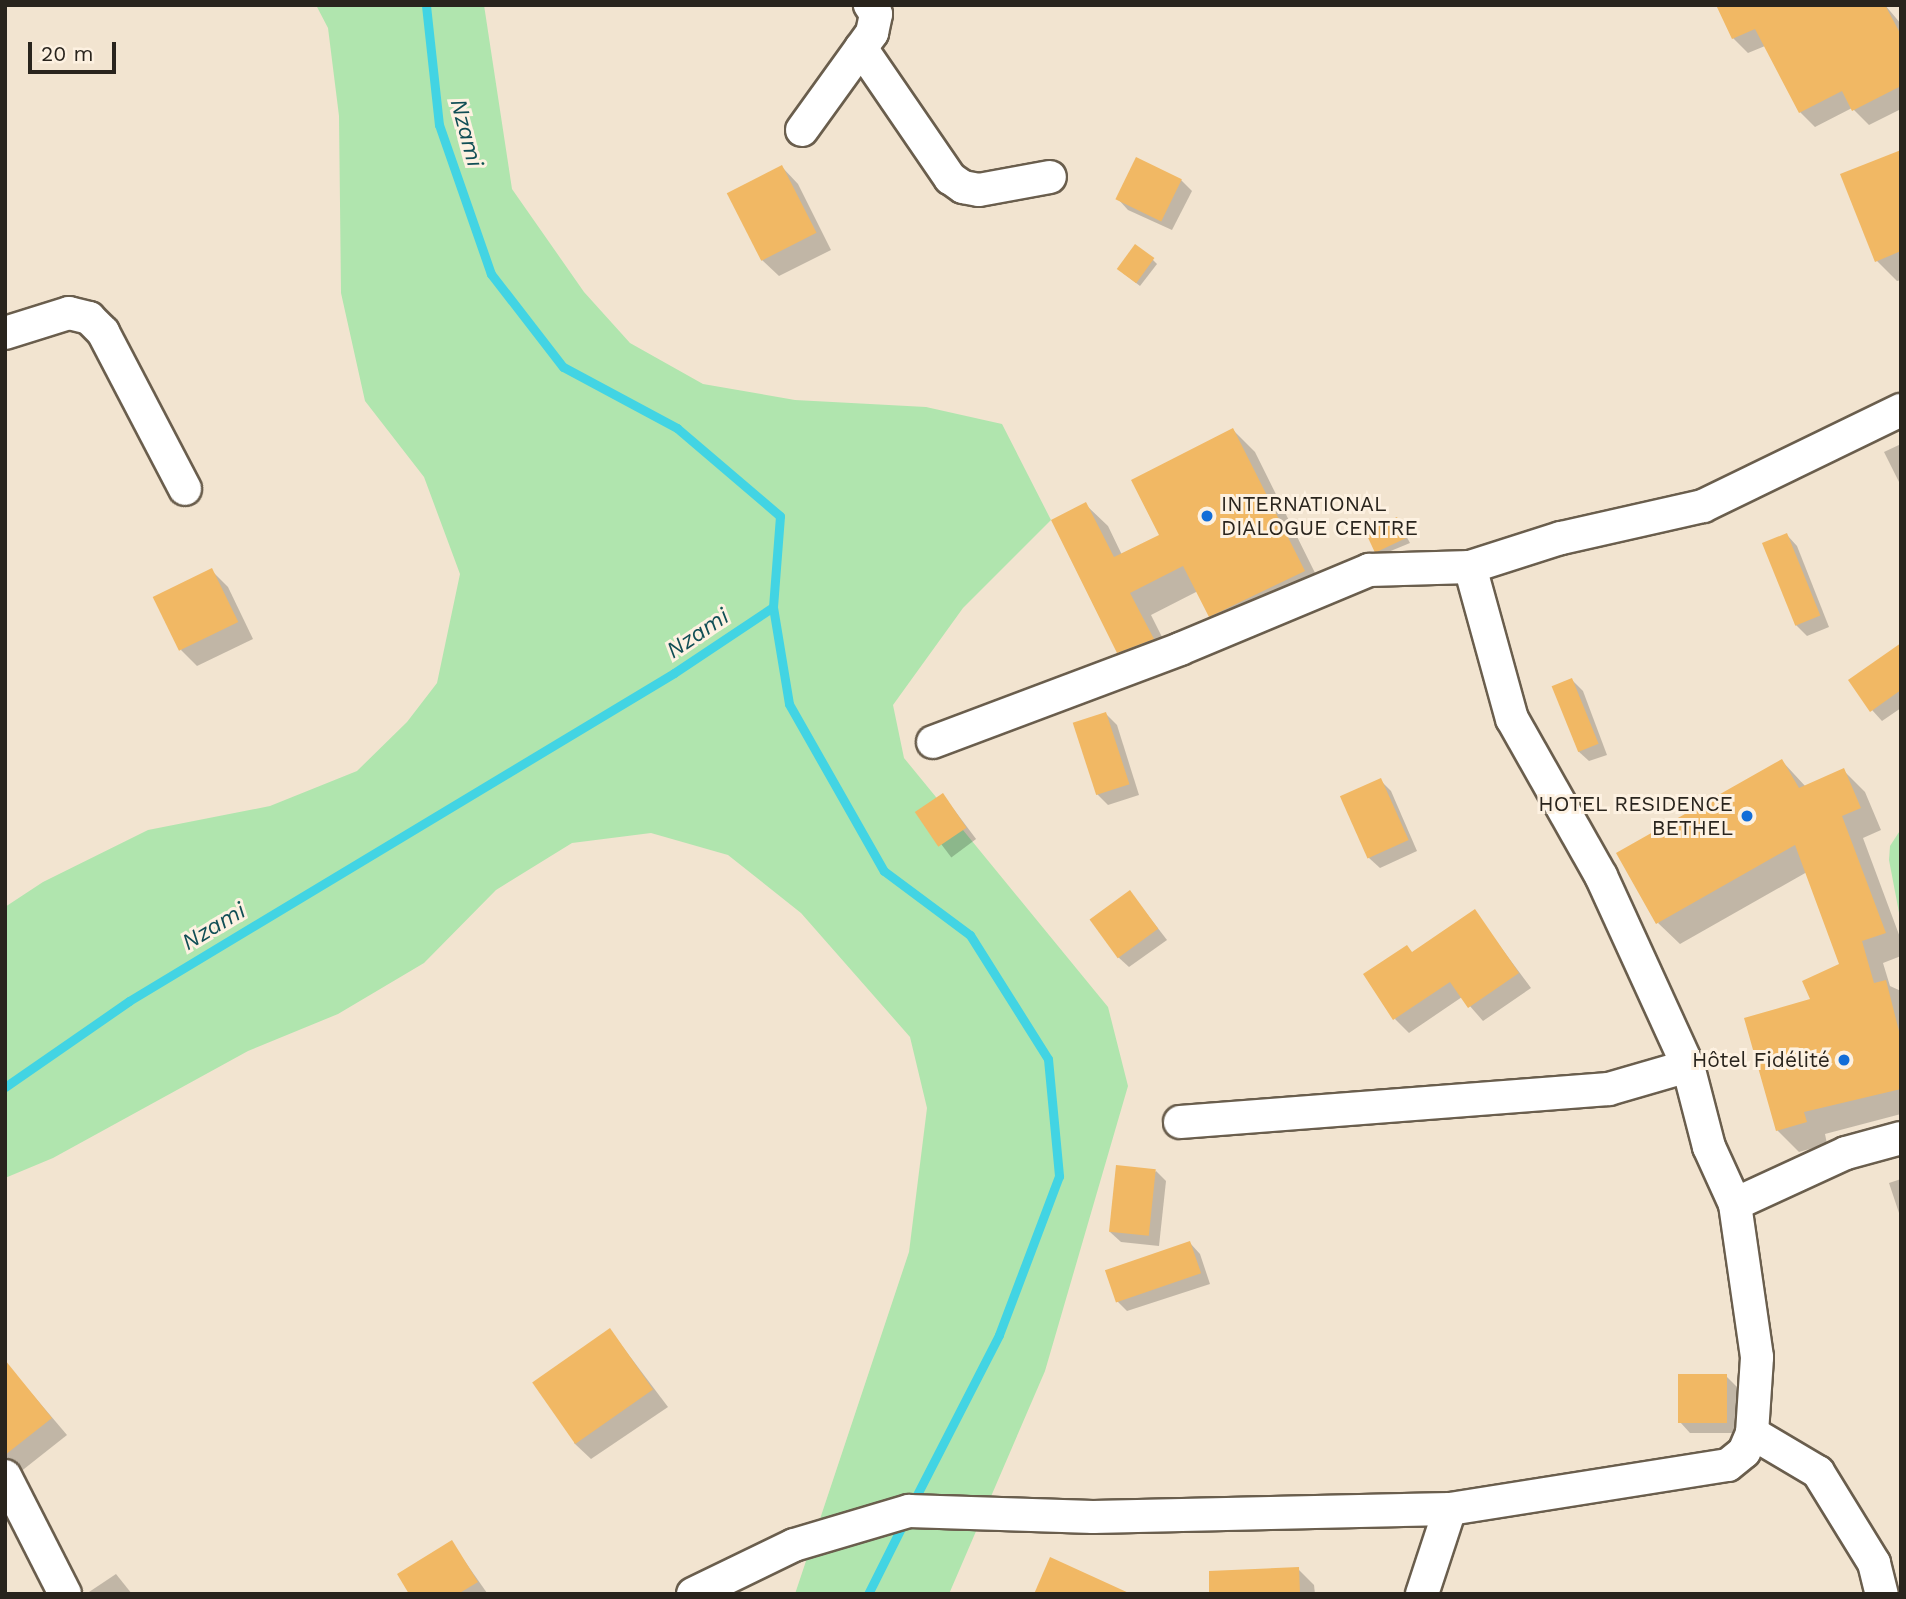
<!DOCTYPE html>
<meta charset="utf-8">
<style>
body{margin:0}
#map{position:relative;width:1906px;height:1599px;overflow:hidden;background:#f2e4d0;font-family:"Work Sans",sans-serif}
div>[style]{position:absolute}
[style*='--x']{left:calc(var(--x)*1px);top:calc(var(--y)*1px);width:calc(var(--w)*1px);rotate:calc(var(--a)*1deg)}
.green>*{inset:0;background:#b0e5ae}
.shadow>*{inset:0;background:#0003;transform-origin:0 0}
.stream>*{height:9px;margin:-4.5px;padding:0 4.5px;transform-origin:4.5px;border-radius:4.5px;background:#42d4e3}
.building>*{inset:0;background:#f1b864;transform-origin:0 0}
.roads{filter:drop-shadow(2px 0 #6a5e4d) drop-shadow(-2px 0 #6a5e4d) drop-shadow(0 2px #6a5e4d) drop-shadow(0 -2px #6a5e4d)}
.street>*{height:32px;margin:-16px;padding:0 16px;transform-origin:16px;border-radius:16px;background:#fff}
.dots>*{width:19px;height:19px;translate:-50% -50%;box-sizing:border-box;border:4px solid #fdf1e1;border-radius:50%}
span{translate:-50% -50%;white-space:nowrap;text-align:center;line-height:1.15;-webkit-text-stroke:6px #fdf1e1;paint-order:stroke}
.poi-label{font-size:21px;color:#29241d}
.left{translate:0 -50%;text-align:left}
.right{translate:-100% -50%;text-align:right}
.water-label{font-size:23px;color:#104e55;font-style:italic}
.frame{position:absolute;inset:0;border:7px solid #29241d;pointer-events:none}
.scale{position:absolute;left:28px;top:42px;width:88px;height:32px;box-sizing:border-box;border:4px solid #29241d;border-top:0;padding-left:9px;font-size:21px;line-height:24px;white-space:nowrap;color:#29241d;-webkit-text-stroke:5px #fdf1e1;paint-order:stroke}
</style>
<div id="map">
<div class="green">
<div style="clip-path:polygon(316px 5px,484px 5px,512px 189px,584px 292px,630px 343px,703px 384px,795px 400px,926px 407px,1002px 424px,1051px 520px,963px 608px,893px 705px,904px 758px,1108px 1007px,1128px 1086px,1045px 1371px,949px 1594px,795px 1594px,909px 1252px,927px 1108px,910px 1037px,801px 913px,728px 855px,651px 833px,572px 843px,496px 890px,424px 963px,338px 1014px,248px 1051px,53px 1158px,5px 1178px,5px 907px,43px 882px,148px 830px,270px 806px,357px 771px,407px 722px,437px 683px,460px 574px,424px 477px,365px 401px,341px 293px,339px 116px,328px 28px)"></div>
<div style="clip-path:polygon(1901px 829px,1901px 923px,1889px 860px,1890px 846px)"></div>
</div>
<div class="shadow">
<div style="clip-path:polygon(1718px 5px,1885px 5px,1901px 24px,1901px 109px,1869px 125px,1852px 108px,1815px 127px,1800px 112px,1765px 46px,1748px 53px,1733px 38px)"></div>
<div style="clip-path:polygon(1901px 151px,1901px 280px,1897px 281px,1877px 261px)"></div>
<div style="clip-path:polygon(782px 167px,798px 184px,831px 250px,779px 276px,762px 260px)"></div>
<div style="clip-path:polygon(1181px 180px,1192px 191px,1172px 230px,1128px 210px,1118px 199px)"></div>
<div style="clip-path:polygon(1152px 259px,1157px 264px,1140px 286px,1123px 273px)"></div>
<div style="clip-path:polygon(1233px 430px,1255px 452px,1325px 593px,1233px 638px,1211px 616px,1198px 591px,1151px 615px,1174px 661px,1141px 674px,1119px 652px,1086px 505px,1108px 526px,1122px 555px,1161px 535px)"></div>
<div style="clip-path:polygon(1901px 444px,1901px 486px,1884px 452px)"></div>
<div style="clip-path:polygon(1397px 519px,1410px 543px,1381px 555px,1376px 550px)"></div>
<div style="clip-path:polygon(1787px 535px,1797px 546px,1829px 627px,1807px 636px,1796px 625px)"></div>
<div style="clip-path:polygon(212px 571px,228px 587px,253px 639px,197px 666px,181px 650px)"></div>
<div style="clip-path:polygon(1901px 645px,1901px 708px,1882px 721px,1872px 710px)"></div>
<div style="clip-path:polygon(1572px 680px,1583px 691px,1607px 755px,1589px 761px,1578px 751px)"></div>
<div style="clip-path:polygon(1106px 714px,1117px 725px,1139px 795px,1108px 805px,1097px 794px)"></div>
<div style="clip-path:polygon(1782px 761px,1806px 787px,1843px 770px,1865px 792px,1881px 830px,1863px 838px,1901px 940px,1901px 956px,1883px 963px,1890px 986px,1901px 991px,1901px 1114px,1825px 1134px,1827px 1144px,1799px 1152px,1777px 1130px,1812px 1000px,1841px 965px,1807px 872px,1680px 944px,1658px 923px)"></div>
<div style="clip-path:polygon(1380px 780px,1391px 791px,1417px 851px,1380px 868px,1369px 858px)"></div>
<div style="left:943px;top:795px;width:55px;height:31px;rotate:53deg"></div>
<div style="clip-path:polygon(1130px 892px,1167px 940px,1129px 967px,1118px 957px)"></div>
<div style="clip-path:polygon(1474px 911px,1531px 988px,1483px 1021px,1462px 997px,1409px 1033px,1395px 1019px,1413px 953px)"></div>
<div style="clip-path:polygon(1156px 1171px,1166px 1181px,1159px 1246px,1121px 1242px,1110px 1232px)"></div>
<div style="clip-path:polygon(1901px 1179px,1901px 1219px,1889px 1183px)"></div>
<div style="clip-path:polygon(1190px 1243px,1200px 1254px,1210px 1284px,1127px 1311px,1116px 1300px)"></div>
<div style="clip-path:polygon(610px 1330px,668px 1407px,591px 1459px,574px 1443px)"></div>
<div style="clip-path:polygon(5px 1362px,67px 1435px,5px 1484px)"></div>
<div style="clip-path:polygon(1726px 1376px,1737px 1387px,1737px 1433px,1690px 1433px,1680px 1422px)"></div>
<div style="clip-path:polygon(452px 1543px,487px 1593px,412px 1594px)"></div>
<div style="clip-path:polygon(1298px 1569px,1314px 1585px,1315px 1594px,1211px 1594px)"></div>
<div style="clip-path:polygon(116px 1574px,132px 1594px,86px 1594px)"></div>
</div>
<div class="stream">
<div style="--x:773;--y:607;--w:98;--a:80.6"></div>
<div style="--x:789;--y:704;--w:192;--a:60.4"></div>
<div style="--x:884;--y:871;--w:107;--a:36.7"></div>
<div style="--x:970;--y:935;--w:146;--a:57.8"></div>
<div style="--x:1048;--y:1059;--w:118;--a:84.6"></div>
<div style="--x:1059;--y:1176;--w:170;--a:110.7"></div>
<div style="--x:999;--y:1335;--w:190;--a:117.2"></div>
<div style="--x:5;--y:1087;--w:151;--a:-34.7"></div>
<div style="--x:129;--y:1001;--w:636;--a:-31.04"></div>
<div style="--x:674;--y:673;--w:119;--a:-33.7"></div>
<div style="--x:773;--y:607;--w:91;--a:-85.6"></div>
<div style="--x:780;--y:516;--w:135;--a:-139.5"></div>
<div style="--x:677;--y:428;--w:129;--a:-151.8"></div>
<div style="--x:563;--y:367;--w:118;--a:-127.7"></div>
<div style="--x:491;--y:274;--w:158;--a:-109.2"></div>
<div style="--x:439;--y:125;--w:121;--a:-96.2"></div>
<div style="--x:868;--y:1594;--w:83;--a:-63.4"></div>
</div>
<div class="building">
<div style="clip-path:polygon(1716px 5px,1885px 5px,1901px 35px,1901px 86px,1852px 111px,1842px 91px,1799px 113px,1755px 29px,1732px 39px)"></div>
<div style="clip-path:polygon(1901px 150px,1901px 251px,1875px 262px,1840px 174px)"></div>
<div style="left:1136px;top:157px;width:51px;height:47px;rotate:26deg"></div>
<div style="left:782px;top:165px;width:76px;height:62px;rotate:63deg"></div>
<div style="left:1135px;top:244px;width:24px;height:31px;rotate:36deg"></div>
<div style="clip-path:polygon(1233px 428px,1305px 571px,1209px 617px,1183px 566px,1130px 593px,1154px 639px,1117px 653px,1051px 520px,1086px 502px,1114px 557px,1159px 535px,1131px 480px)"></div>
<div style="left:1397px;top:517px;width:23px;height:35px;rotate:65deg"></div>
<div style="left:1787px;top:533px;width:89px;height:27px;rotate:68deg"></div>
<div style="left:212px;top:568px;width:60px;height:66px;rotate:64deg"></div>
<div style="clip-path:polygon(1901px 643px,1901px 690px,1870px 712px,1848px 680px)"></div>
<div style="left:1572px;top:678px;width:71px;height:22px;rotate:68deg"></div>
<div style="left:1106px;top:712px;width:76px;height:35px;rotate:72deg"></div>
<div style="clip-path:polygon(1782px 759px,1799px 788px,1844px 768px,1861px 808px,1842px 816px,1886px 933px,1862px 941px,1874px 983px,1886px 980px,1901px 1039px,1901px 1089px,1804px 1112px,1807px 1122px,1776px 1131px,1744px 1018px,1810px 999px,1802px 981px,1839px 964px,1795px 845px,1656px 924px,1616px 853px)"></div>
<div style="left:1381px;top:778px;width:68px;height:45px;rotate:66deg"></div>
<div style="left:943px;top:793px;width:42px;height:34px;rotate:56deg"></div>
<div style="left:1130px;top:890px;width:48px;height:50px;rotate:54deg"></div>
<div style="clip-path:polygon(1475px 909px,1519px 973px,1468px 1008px,1450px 982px,1393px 1020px,1363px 974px,1407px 945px,1412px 952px)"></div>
<div style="left:1116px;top:1165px;width:40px;height:67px;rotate:6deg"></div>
<div style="left:1190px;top:1241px;width:34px;height:90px;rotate:71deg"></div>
<div style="left:610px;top:1328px;width:75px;height:95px;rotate:55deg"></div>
<div style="clip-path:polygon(5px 1360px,52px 1418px,5px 1455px)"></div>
<div style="left:1678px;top:1374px;width:49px;height:49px"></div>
<div style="clip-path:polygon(452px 1540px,478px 1582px,458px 1594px,409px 1594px,397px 1574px)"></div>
<div style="clip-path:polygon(1050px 1557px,1131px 1594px,1034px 1594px)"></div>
<div style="clip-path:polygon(1299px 1567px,1300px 1594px,1209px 1594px,1209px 1571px)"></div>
</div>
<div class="roads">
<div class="street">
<div style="--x:861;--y:48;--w:158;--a:55.6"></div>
<div style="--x:950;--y:178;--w:16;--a:35"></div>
<div style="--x:963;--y:187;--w:16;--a:11"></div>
<div style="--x:979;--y:190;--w:72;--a:-10.4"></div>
<div style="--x:802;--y:130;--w:120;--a:-54.2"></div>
<div style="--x:872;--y:33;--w:19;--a:-78"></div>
<div style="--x:876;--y:14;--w:11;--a:-124"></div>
<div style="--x:5;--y:333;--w:67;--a:-17.4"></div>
<div style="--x:69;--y:313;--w:21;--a:14"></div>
<div style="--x:89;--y:318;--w:20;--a:45"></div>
<div style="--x:103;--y:332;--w:177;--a:62.4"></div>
<div style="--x:933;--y:742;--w:264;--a:-20.6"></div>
<div style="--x:1180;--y:649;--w:205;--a:-22.7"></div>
<div style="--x:1369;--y:570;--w:101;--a:-1.7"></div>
<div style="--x:1180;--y:1122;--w:430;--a:-4.4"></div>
<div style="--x:1609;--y:1089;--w:82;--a:-16.2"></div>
<div style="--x:1735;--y:1204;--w:63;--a:-114.5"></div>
<div style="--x:1709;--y:1147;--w:84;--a:-104.5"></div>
<div style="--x:1688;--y:1066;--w:209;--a:-114.6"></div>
<div style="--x:1601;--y:876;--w:180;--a:-119.5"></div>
<div style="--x:1512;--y:719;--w:158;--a:-105.4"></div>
<div style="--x:1470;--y:567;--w:96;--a:-17.7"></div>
<div style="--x:1561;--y:538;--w:146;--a:-12.7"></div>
<div style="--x:1703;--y:506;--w:220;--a:-25.9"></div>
<div style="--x:1752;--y:1433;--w:77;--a:30.6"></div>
<div style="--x:1818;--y:1472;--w:107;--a:58.4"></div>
<div style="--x:1874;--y:1563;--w:32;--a:76"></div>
<div style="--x:5;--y:1476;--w:132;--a:63"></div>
<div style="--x:693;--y:1594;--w:112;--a:-25.9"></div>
<div style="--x:794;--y:1545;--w:120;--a:-16.5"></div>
<div style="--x:909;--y:1511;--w:184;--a:1.9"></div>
<div style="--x:1093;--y:1517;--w:357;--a:-1.3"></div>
<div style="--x:1450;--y:1509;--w:281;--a:-9"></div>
<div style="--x:1728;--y:1465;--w:21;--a:-39"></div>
<div style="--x:1744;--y:1452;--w:21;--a:-67"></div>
<div style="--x:1752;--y:1433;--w:76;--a:-86.2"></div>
<div style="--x:1757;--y:1357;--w:155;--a:-98.2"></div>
<div style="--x:1735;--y:1204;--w:122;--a:-24.7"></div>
<div style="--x:1846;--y:1153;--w:57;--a:-15.3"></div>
<div style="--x:1422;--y:1594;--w:89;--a:-71.8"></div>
</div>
</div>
<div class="dots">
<div style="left:1207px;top:516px;background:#136ed8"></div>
<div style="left:1747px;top:816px;background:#136ed8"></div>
<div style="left:1844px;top:1060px;background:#136ed8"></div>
</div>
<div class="poi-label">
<span class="left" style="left:1221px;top:516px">INTERNATIONAL<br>DIALOGUE CENTRE</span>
<span class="right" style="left:1733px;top:816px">HOTEL RESIDENCE<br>BETHEL</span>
<span class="right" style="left:1830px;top:1060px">Hôtel Fidélité</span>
</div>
<div class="water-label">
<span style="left:466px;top:133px;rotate:75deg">Nzami</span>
<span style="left:698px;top:634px;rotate:-34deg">Nzami</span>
<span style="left:214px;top:927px;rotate:-31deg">Nzami</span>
</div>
<div class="frame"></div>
<div class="scale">20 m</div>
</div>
